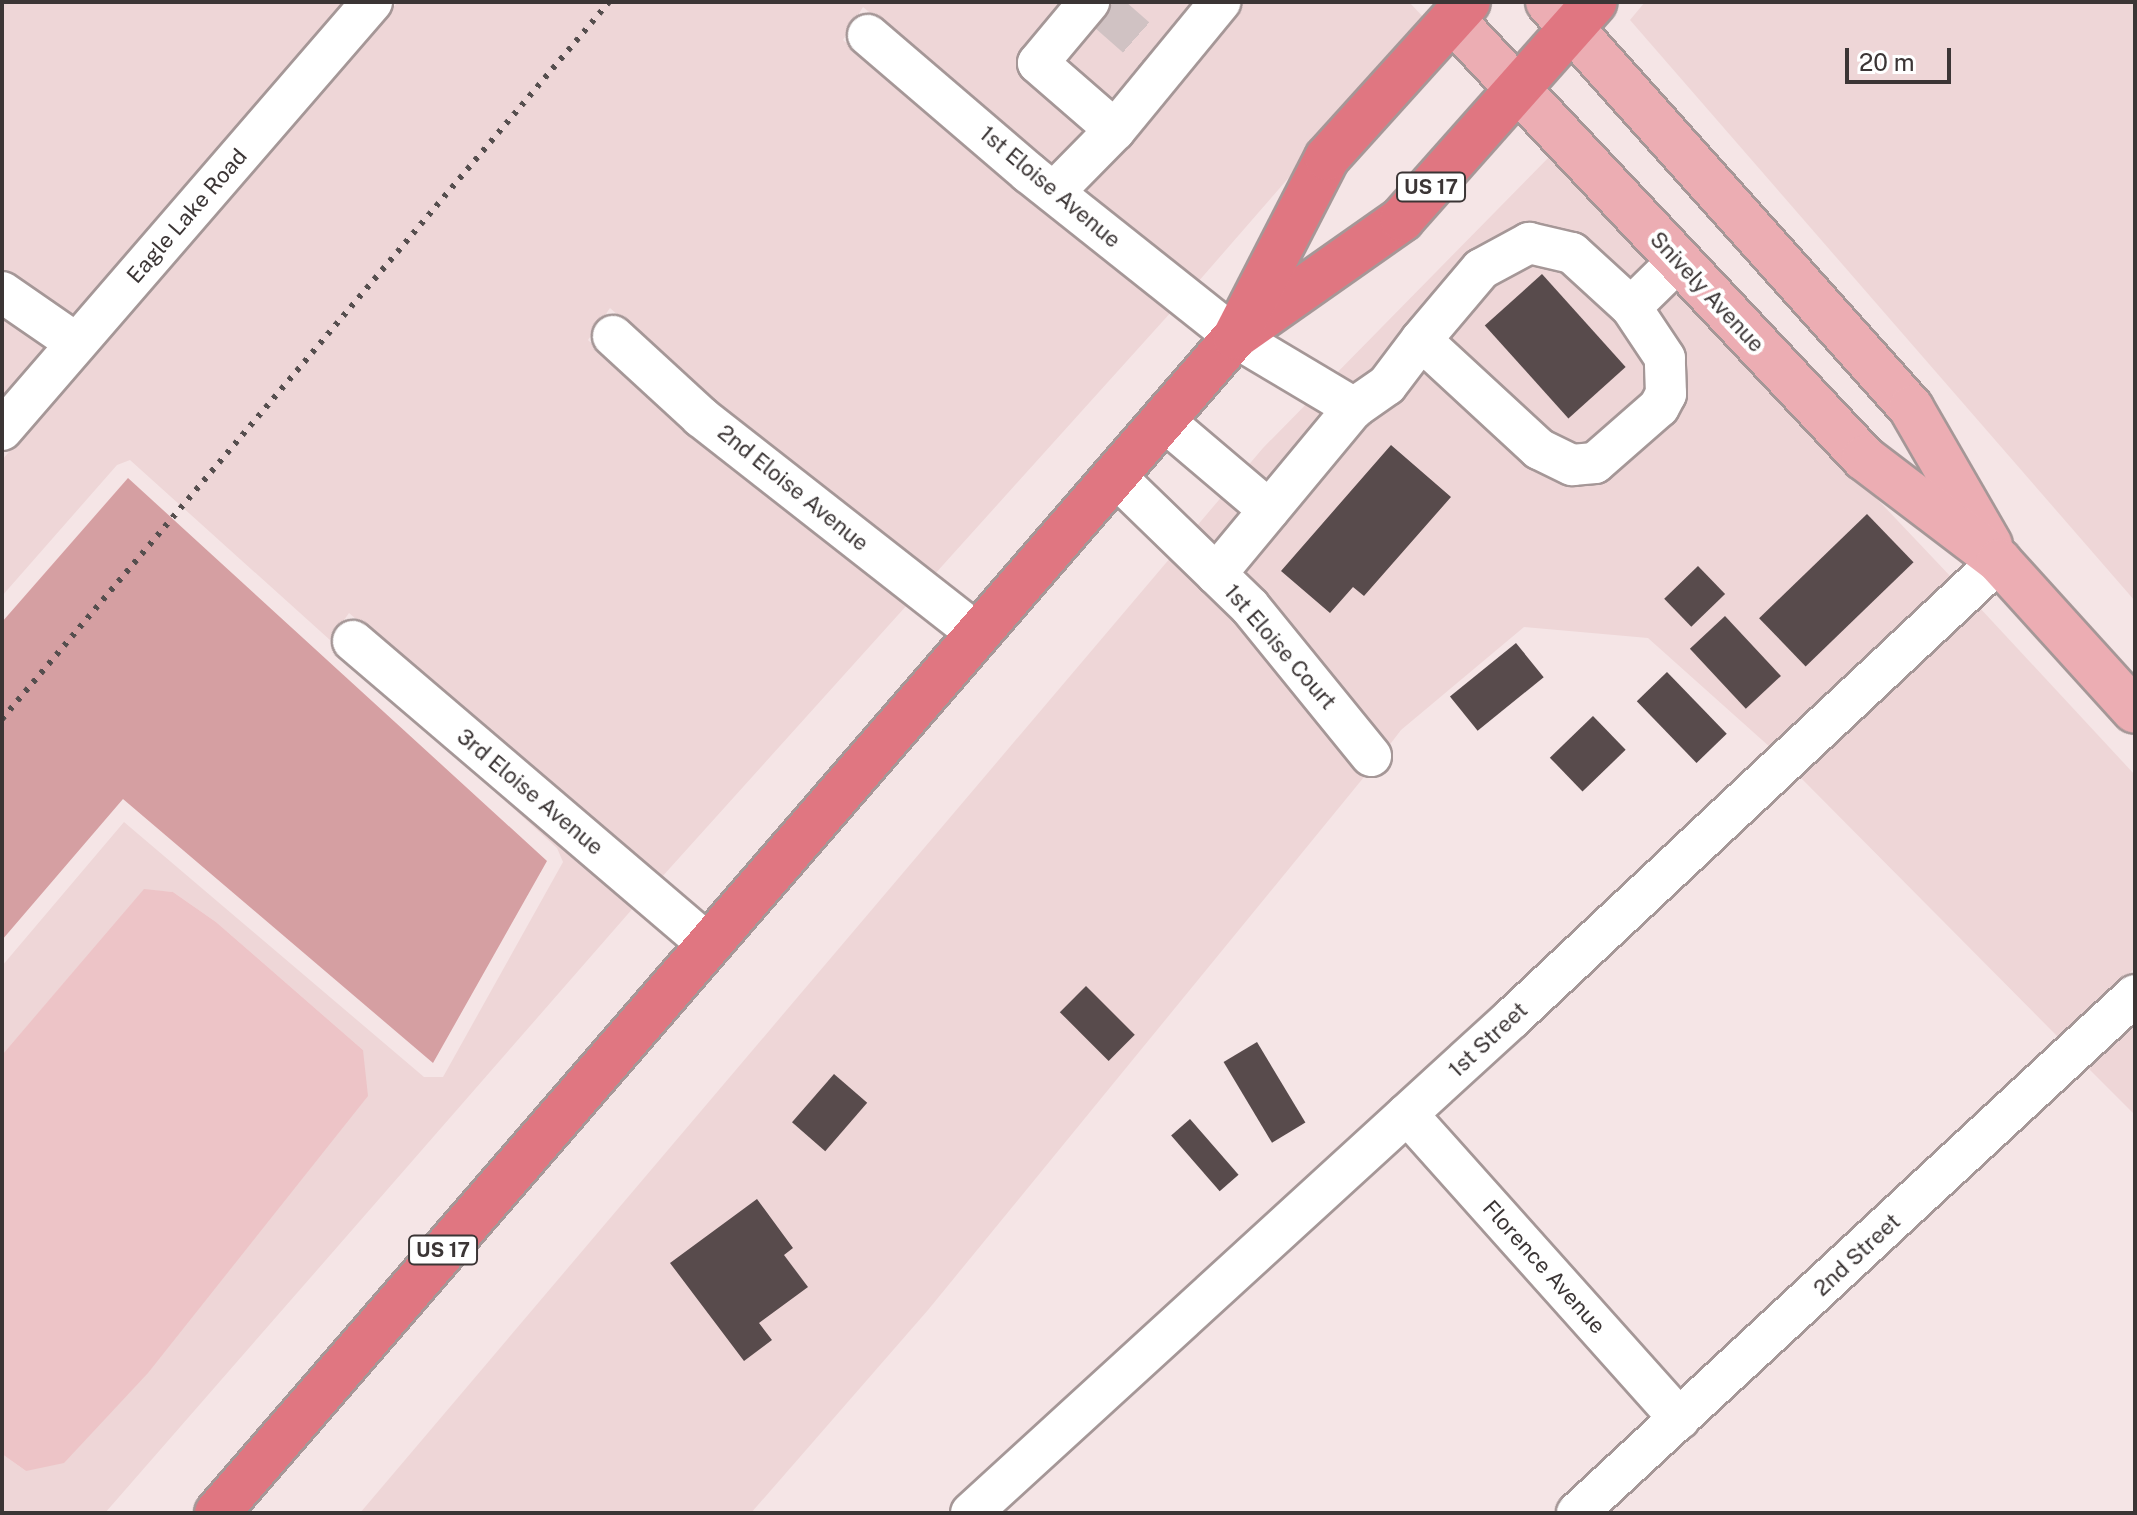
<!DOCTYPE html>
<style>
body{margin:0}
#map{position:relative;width:2137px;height:1515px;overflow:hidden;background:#f5e5e6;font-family:"Public Sans",sans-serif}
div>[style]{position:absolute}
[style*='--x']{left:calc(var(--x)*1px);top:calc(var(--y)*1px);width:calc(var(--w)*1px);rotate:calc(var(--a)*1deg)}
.built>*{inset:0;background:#eed6d7}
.green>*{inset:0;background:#edc4c7}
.forest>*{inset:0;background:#d59fa2}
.building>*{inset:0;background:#584b4c;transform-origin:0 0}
.minor-tunnel>*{height:40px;margin-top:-20px;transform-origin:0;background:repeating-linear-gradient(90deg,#d0c2c3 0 40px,transparent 0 60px)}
.roads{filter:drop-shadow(2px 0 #a59797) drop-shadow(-2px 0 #a59797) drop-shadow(0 2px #a59797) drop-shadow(0 -2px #a59797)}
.minor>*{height:40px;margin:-20px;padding:0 20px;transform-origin:20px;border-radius:20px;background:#fff}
.major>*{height:44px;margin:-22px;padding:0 22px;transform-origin:22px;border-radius:22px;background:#ecadb3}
.highway>*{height:44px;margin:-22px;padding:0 22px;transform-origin:22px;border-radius:22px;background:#e07681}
.rail>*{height:6px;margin-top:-3px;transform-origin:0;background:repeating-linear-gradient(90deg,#554e4e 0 4px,transparent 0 12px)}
span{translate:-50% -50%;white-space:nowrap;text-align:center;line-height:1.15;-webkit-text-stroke:8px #fff;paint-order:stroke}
.shield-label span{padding:2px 6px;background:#fff;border:2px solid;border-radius:6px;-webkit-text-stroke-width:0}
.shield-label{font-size:20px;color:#3b3535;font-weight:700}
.street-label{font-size:22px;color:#3b3535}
.frame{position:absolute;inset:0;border:4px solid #3b3535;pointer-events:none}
.scale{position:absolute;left:1845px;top:48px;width:106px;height:36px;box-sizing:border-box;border:4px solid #3b3535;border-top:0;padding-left:10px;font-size:24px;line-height:28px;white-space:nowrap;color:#3b3535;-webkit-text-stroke:6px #fff;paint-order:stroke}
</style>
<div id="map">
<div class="built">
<div style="clip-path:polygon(2px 2px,346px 2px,73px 317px,2px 269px)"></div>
<div style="clip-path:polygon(398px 2px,1409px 2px,1426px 20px,1198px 282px,863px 7px,843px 40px,1172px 311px,934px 575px,710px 399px,610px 308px,588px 340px,689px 433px,907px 605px,661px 878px,349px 613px,330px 640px,130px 460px,117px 465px,2px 596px,2px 460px)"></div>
<div style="clip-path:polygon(1645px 2px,2135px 2px,2135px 601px,1630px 20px)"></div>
<div style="clip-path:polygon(1551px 155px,1952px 578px,1771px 748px,1648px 638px,1524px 627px,1401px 730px,1388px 747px,1196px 527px,1263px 448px)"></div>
<div style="clip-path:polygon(2px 316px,47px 347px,2px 400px)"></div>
<div style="clip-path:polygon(1171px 557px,1237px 621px,1364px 777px,928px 1310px,751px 1513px,360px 1513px)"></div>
<div style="clip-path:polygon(1979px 607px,2135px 775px,2135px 968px,2059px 1038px,1799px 776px)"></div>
<div style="clip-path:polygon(440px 742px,634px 907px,105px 1513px,2px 1513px,2px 1454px,26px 1471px,363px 1050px,216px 922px,173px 892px,145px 890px,2px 1055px,2px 966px,124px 822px,424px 1077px,443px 1077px,563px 862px,557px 848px)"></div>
<div style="clip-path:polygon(2135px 1022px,2135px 1115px,2087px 1067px)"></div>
</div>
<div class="green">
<div style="clip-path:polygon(144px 889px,173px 892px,216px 922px,363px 1050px,368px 1096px,148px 1373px,64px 1463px,26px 1471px,2px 1454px,2px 1055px)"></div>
</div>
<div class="forest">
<div style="clip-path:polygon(128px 478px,547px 861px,433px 1063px,123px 799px,2px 940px,2px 622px)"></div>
</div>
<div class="building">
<div style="left:1542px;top:274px;width:125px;height:77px;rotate:48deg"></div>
<div style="clip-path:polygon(1391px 445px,1451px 497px,1364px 596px,1353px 587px,1330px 613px,1281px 571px)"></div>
<div style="left:1867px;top:514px;width:67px;height:150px;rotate:46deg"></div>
<div style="left:1698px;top:566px;width:39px;height:47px;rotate:46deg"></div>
<div style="left:1725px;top:616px;width:82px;height:48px;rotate:47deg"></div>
<div style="left:1516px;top:643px;width:44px;height:85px;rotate:51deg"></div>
<div style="left:1667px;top:672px;width:86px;height:42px;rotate:46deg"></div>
<div style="left:1593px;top:716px;width:47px;height:60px;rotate:46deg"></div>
<div style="left:1086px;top:986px;width:69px;height:37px;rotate:45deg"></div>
<div style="left:1257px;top:1042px;width:94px;height:39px;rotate:59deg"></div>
<div style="left:834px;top:1074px;width:44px;height:64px;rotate:41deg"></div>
<div style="left:1190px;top:1119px;width:74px;height:25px;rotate:49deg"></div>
<div style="clip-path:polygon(757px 1199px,793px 1248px,784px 1255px,808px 1287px,759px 1323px,772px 1340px,744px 1361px,670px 1263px)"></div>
</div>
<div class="minor-tunnel">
<div style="--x:1106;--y:11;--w:65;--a:41.3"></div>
</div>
<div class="roads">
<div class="minor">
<div style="--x:868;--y:35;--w:212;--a:40.6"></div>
<div style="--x:1029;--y:173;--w:263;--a:38.5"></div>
<div style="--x:1235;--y:337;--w:139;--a:30.8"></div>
<div style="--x:1115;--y:130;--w:166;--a:-50.6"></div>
<div style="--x:1054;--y:192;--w:87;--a:-45.5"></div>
<div style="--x:1115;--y:130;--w:102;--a:-139"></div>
<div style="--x:1038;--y:63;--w:80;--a:-50.1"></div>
<div style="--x:2;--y:292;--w:90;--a:34.6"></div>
<div style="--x:613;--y:336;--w:120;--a:42.6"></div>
<div style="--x:701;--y:417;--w:352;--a:38.1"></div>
<div style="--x:1421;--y:340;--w:93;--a:-49.8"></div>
<div style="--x:1481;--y:269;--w:55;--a:-28.4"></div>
<div style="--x:1529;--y:243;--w:44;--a:13.1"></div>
<div style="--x:1572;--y:253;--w:80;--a:42.5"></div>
<div style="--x:1163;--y:420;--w:139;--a:40.3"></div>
<div style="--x:2;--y:430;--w:566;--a:-49.16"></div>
<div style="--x:1115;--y:476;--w:188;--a:44.1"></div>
<div style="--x:1250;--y:607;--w:192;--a:50.9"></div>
<div style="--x:1216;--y:574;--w:216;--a:-50.3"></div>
<div style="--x:1354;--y:408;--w:40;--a:-34.9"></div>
<div style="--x:1387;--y:385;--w:56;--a:-52.9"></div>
<div style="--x:1421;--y:340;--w:161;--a:42.7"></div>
<div style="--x:1539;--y:449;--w:37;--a:26"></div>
<div style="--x:1572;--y:465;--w:23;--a:-5"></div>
<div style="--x:1595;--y:463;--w:85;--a:-41.2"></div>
<div style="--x:1659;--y:407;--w:15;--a:-62"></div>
<div style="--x:1666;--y:394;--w:36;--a:-92"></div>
<div style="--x:1665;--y:358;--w:61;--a:-123.7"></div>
<div style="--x:1631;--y:307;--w:66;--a:-44.4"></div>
<div style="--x:353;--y:641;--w:465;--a:40.5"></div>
<div style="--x:1407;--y:1114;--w:409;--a:48.2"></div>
<div style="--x:971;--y:1513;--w:733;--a:-42.46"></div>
<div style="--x:1512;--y:1018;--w:668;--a:-43.18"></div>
<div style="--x:1577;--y:1513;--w:761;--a:-42.87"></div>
</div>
<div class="major">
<div style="--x:1548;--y:2;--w:545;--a:48.2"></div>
<div style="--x:1911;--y:408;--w:158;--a:60"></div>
<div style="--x:1453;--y:20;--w:601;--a:46.82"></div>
<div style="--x:1864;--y:458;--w:170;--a:37.3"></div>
<div style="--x:1999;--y:561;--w:202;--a:47.8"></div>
</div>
<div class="highway">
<div style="--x:1240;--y:333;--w:198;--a:-35.1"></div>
<div style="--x:1402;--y:219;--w:290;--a:-48.4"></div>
<div style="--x:217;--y:1513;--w:1555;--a:-49.12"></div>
<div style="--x:1235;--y:337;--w:201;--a:-62.8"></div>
<div style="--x:1327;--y:158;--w:210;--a:-47.9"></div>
</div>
</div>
<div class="rail">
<div style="--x:2;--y:719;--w:939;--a:-49.75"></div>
</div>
<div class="shield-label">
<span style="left:1431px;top:187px">US 17</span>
<span style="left:443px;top:1250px">US 17</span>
</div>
<div class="street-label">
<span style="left:1050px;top:187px;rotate:40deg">1st Eloise Avenue</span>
<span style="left:187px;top:216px;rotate:-49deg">Eagle Lake Road</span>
<span style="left:1707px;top:292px;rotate:47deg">Snively Avenue</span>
<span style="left:793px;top:488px;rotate:39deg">2nd Eloise Avenue</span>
<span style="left:1280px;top:647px;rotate:49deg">1st Eloise Court</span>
<span style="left:530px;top:792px;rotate:40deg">3rd Eloise Avenue</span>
<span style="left:1488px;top:1040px;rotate:-43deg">1st Street</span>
<span style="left:1857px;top:1255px;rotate:-43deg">2nd Street</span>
<span style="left:1544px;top:1267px;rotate:48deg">Florence Avenue</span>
</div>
<div class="frame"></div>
<div class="scale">20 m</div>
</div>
